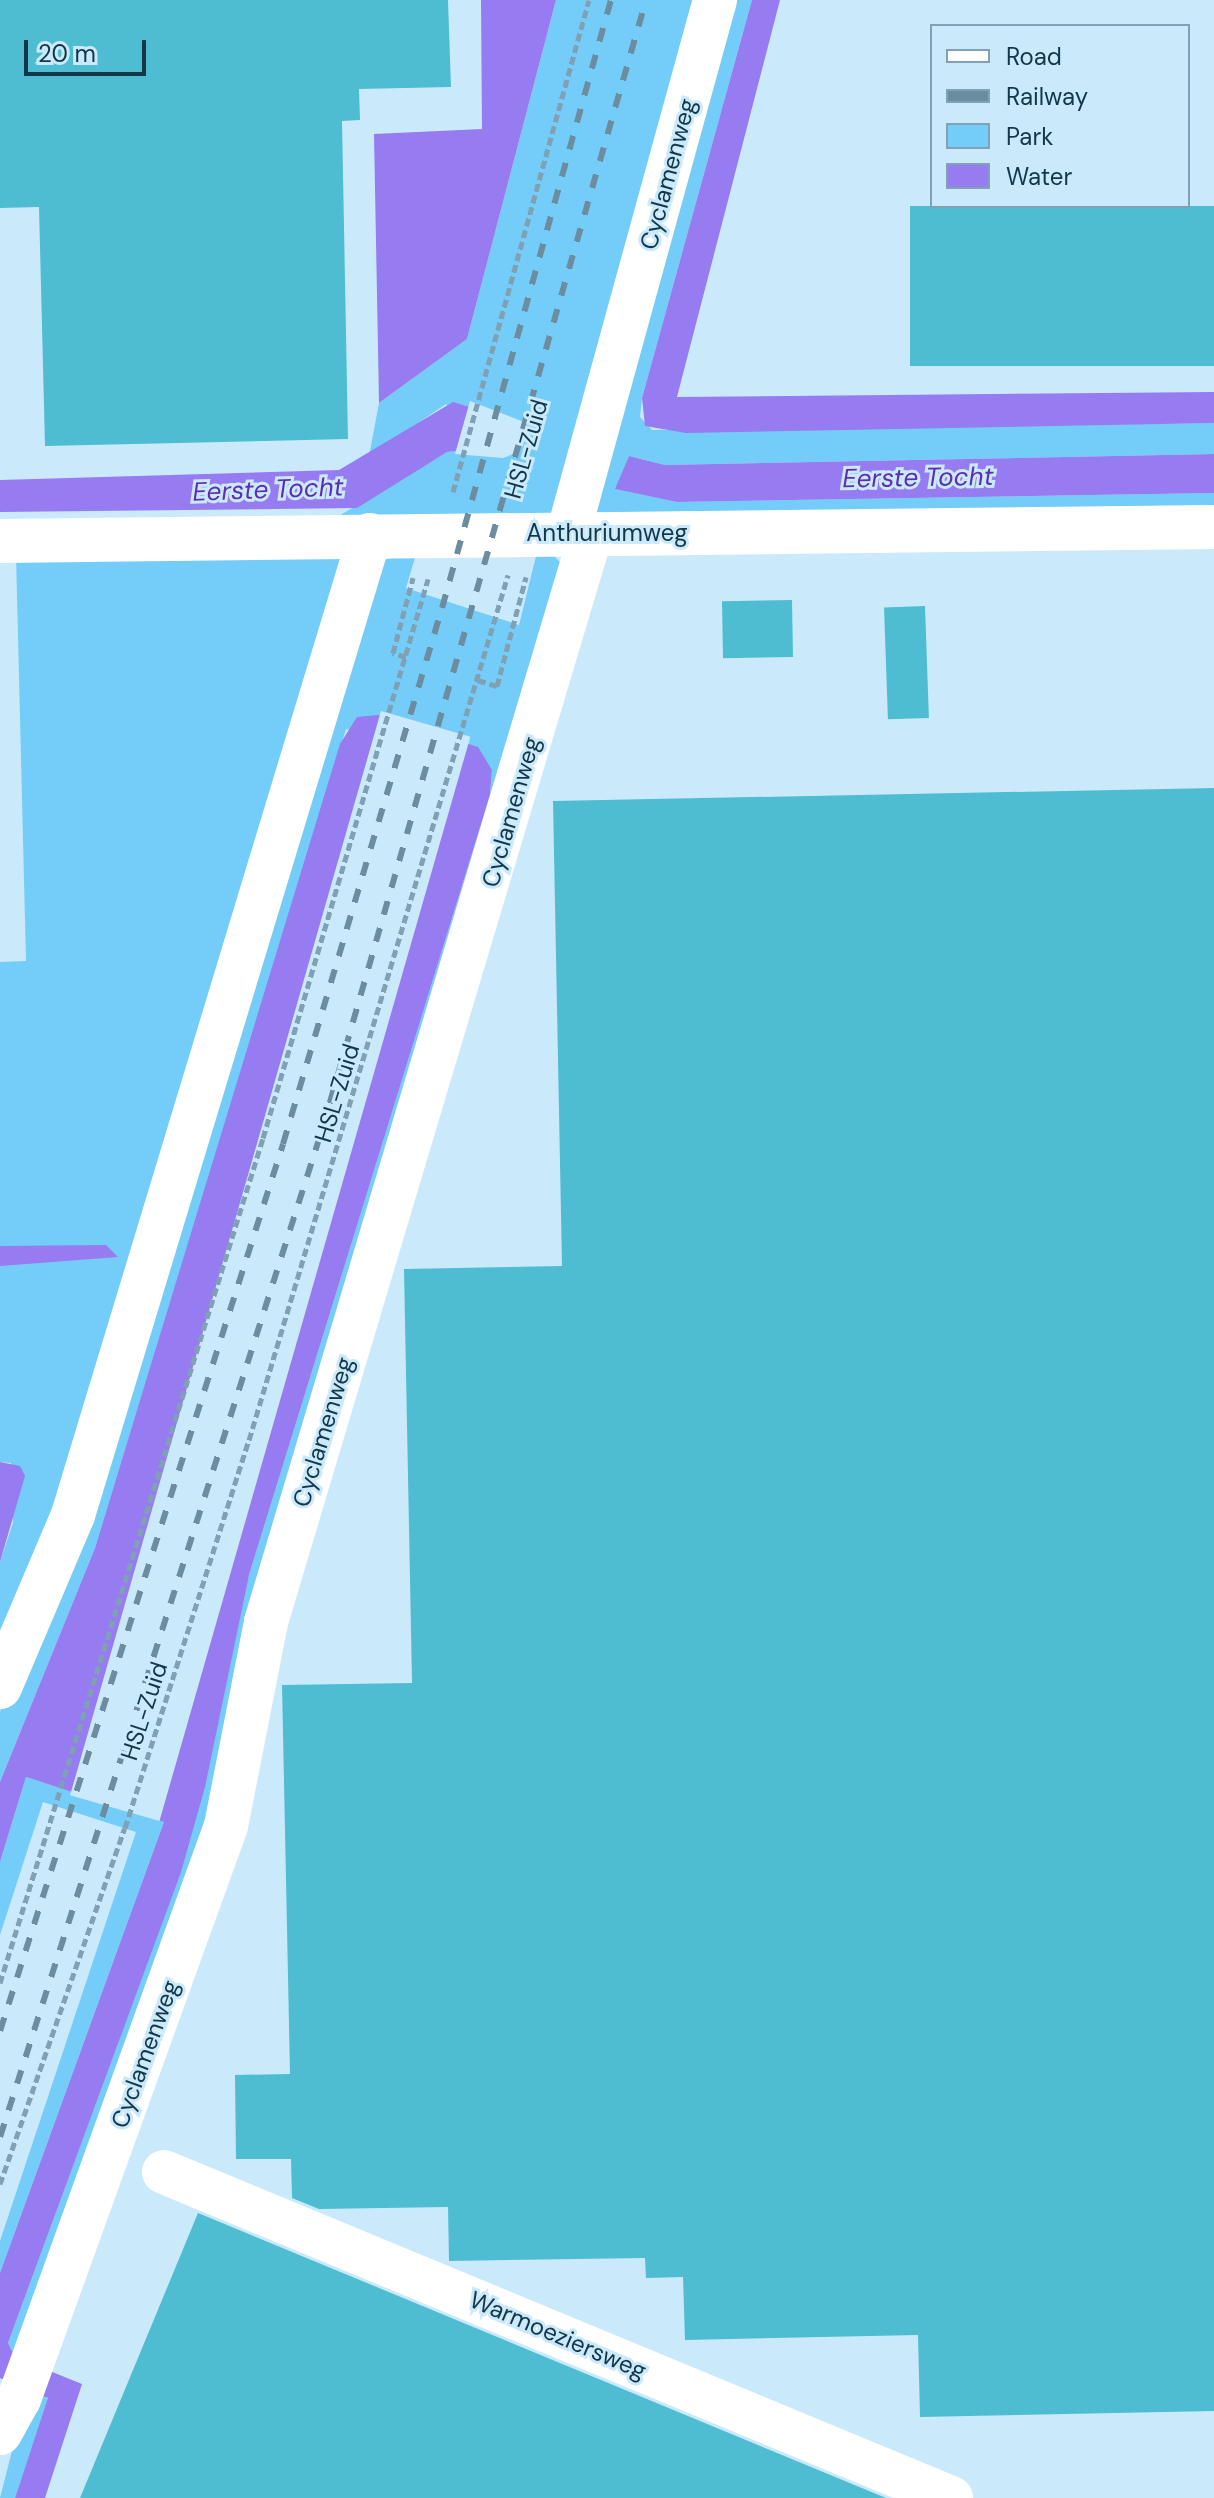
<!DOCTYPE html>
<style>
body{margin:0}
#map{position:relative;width:1214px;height:2498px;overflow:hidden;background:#caeafc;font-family:"DM Sans",sans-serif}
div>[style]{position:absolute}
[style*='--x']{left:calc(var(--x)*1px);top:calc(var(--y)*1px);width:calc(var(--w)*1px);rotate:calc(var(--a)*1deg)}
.green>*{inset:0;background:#74ccf9}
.water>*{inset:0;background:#977bf0}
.pier>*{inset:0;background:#caeafc;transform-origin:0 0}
.building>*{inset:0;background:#4ebdd2;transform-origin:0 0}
.path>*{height:5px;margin-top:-2.5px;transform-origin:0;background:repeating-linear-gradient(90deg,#7fa1b3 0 8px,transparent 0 12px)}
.minor>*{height:44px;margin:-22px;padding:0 22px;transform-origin:22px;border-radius:22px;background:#fff}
.rail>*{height:6px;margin-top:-3px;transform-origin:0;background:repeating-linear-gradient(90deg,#6b8d9f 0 14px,transparent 0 28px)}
span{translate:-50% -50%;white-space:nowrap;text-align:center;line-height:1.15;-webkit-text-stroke:6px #caeafc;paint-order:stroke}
.street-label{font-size:24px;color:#123748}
.water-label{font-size:26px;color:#5d2db7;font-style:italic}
.legend{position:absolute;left:930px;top:24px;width:260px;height:184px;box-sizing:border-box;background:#caeafc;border:2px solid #80a2b4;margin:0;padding:10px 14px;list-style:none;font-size:24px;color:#123748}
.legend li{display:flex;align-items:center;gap:16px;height:40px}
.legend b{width:40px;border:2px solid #80a2b4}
.scale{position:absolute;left:24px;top:40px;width:122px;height:36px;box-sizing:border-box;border:4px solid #123748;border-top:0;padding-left:10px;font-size:24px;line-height:28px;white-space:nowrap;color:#123748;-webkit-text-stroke:6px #caeafc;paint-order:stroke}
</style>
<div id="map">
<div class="green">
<div style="clip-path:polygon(556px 0,752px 0,642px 398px,640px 417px,652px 430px,1214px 423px,1214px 454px,665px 465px,629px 456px,616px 489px,677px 502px,1214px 493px,1214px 505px,332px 520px,447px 452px,471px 449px,446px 404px,369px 456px,379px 403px,467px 339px)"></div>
<div style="clip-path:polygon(417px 551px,406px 588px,519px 625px,536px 556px,554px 556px,565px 567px,222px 1813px,15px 2357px,8px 2343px,118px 2043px,249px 1575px,490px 795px,492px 770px,346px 729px,95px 1548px,0 1782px,0 1712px,380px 561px)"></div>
<div style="clip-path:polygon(344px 552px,116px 1336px,0 1662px,0 1562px,13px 1523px,11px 1463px,0 1462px,0 962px,26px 961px,16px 555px)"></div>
<div style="clip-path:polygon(26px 1777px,164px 1822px,0 2273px,0 2241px,136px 1832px,43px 1802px,0 1935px,0 1862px)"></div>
<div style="clip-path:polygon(44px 2392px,48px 2400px,15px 2498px,0 2498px,13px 2447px)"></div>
</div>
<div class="water">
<div style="clip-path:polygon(481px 0,556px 0,467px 339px,379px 403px,374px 134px,482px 129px)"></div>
<div style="clip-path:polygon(752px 0,780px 0,677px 397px,1214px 392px,1214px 423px,686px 433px,645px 426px,642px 398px)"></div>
<div style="clip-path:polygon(453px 402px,518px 422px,471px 449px,447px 452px,357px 508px,0 512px,0 480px,339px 470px)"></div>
<div style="clip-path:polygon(1214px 454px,1214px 493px,677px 502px,615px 489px,629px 456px,665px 465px)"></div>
<div style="clip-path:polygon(378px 715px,478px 747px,492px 770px,490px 795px,249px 1575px,205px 1787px,181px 1872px,8px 2343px,15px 2357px,82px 2384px,45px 2498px,15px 2498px,48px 2398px,0 2378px,0 2273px,164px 1822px,26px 1777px,0 1862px,0 1782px,95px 1548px,340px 744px,357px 717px)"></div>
<div style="clip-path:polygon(106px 1245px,118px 1257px,0 1266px,0 1246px)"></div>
<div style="clip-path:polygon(0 1462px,20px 1466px,25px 1476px,0 1562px)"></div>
</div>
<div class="pier">
<div style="clip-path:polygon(470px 401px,524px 422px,518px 452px,503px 458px,455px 454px)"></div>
<div style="left:381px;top:711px;width:93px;height:1128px;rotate:16deg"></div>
</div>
<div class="building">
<div style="clip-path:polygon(0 0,448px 0,451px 87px,359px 89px,360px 120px,342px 121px,348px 439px,45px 446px,39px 207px,0 208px)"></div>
<div style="left:910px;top:206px;width:304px;height:160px"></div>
<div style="left:792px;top:600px;width:57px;height:70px;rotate:89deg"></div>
<div style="left:925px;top:606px;width:112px;height:41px;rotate:88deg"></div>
<div style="clip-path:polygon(1214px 788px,1214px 2411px,920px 2417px,918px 2335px,685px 2340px,683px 2277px,646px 2278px,645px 2258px,449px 2261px,448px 2207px,319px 2209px,292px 2198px,291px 2159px,236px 2159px,235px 2075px,290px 2074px,282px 1685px,412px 1683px,404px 1269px,562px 1266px,553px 801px)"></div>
<div style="clip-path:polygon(198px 2213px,886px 2498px,80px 2498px)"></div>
</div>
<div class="path">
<div style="--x:453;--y:492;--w:510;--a:-74.55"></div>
<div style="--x:406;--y:657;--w:14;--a:-163"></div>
<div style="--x:393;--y:653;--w:78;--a:-75.1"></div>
<div style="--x:478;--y:680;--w:20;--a:18"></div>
<div style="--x:497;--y:686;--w:113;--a:-75.1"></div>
<div style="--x:0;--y:1983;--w:885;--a:-72.71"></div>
<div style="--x:263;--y:1138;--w:583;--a:-73.55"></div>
<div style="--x:0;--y:2184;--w:377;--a:-70.7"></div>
<div style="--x:125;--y:1828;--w:407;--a:-72.3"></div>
<div style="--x:249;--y:1440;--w:903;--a:-73.33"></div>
</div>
<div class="minor">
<div style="--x:568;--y:534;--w:554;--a:-74.61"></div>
<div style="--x:0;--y:541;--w:1214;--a:-0.66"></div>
<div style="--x:0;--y:1687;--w:187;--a:-67"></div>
<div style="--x:73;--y:1515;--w:1024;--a:-73.14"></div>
<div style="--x:164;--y:2172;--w:852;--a:22.5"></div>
<div style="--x:0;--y:2433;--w:39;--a:-61"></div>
<div style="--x:19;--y:2399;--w:609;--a:-70.14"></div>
<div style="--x:226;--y:1826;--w:208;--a:-78.9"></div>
<div style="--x:266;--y:1622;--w:1136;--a:-73.37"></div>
</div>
<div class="rail">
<div style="--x:0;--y:2031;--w:931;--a:-72.3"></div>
<div style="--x:283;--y:1144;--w:559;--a:-73.48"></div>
<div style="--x:442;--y:608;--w:631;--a:-74.47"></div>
<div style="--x:0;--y:2137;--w:1057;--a:-72.27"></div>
<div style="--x:322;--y:1130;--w:1176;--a:-74"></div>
</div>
<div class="street-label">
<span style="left:668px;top:174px;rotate:-75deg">Cyclamenweg</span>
<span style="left:526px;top:449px;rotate:-74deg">HSL-Zuid</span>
<span style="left:607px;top:533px">Anthuriumweg</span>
<span style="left:511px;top:812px;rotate:-74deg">Cyclamenweg</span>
<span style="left:337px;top:1093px;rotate:-73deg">HSL-Zuid</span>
<span style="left:323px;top:1432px;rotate:-73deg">Cyclamenweg</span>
<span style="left:144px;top:1711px;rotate:-72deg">HSL-Zuid</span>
<span style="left:145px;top:2054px;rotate:-70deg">Cyclamenweg</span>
<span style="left:558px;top:2335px;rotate:23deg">Warmoeziersweg</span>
</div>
<div class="water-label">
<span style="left:918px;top:478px;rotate:-1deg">Eerste Tocht</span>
<span style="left:268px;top:490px;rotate:-2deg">Eerste Tocht</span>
</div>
<ul class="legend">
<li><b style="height:10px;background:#fff"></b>Road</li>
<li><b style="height:10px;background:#6b8d9f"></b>Railway</li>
<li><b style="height:22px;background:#74ccf9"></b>Park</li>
<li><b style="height:22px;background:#977bf0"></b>Water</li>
</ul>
<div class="scale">20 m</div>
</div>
